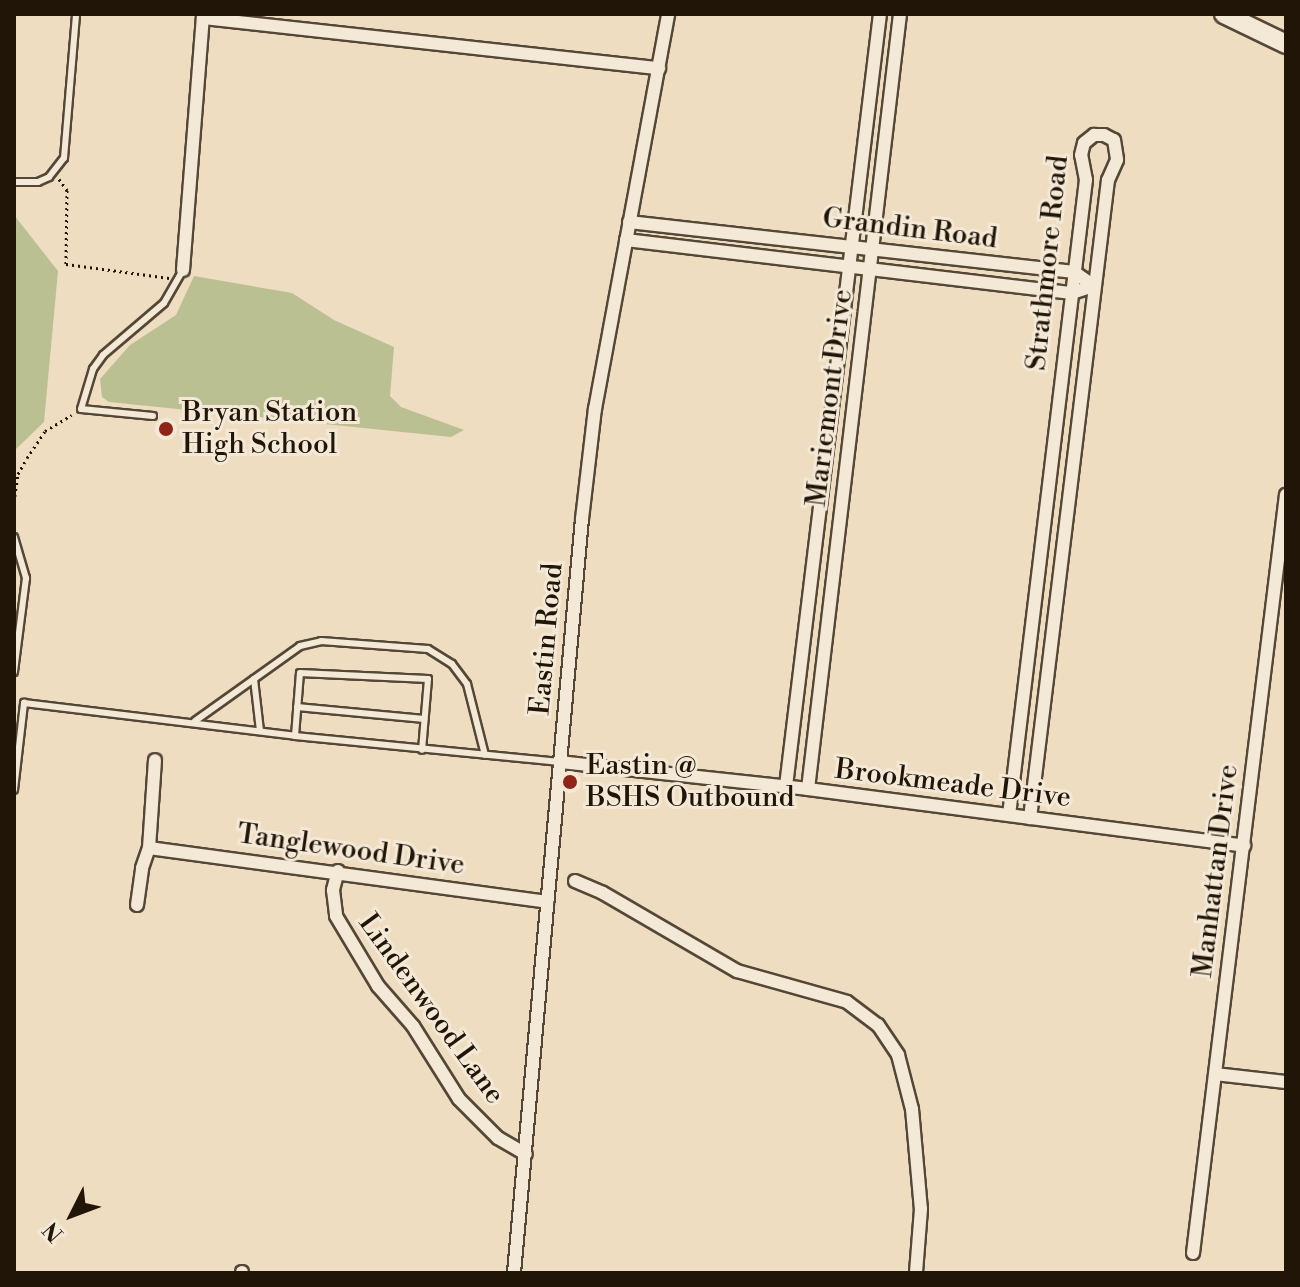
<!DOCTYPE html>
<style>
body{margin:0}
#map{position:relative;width:1300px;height:1287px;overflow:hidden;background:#eeddc0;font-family:"Libre Bodoni",serif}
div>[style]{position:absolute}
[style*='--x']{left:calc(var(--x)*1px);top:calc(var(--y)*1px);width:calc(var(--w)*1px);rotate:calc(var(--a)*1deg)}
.green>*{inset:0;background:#bac091}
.path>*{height:3px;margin-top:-1.5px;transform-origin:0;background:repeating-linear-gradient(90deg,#211508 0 2px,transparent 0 6px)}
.roads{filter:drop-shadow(2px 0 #544736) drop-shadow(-2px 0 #544736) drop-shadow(0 2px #544736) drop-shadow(0 -2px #544736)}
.lane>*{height:6px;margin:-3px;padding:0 3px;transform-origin:3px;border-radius:3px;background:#f4e9d6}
.street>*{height:12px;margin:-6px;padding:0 6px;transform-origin:6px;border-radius:6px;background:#f4e9d6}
.secondary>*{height:18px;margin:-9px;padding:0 9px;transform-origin:9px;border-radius:9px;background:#f4e9d6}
.dots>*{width:22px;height:22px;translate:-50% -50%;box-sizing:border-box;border:4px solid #f4e9d6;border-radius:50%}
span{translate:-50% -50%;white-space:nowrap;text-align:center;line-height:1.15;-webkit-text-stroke:6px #f4e9d6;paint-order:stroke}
.street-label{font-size:28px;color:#211508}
.poi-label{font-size:28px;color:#211508}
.left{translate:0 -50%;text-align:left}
.frame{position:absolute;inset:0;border:16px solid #211508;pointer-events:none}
.north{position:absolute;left:32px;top:1175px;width:80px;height:80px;-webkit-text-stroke:6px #f4e9d6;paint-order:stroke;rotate:228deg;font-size:22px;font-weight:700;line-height:32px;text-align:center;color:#211508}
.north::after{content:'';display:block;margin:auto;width:28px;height:36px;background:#211508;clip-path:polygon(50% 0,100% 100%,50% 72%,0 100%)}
</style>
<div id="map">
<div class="green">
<div style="clip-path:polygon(14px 215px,58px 271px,44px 422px,14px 451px)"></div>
<div style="clip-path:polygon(194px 276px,292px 293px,334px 320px,394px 347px,390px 396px,401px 407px,464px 430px,451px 437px,109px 402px,102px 397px,100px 379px,130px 345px,176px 315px)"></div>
</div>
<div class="path">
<div style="--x:59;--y:179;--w:14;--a:54"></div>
<div style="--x:67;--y:190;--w:74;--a:90.8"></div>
<div style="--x:66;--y:264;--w:104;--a:7.7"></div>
<div style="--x:14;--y:502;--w:28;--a:-82"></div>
<div style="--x:18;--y:474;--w:18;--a:-61"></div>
<div style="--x:27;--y:458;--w:32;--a:-56"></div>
<div style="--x:45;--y:431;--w:31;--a:-31"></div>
</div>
<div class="roads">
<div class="lane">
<div style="--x:14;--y:182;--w:24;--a:0"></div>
<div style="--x:38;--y:182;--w:12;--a:-24"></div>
<div style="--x:49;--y:177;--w:24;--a:-52"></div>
<div style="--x:64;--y:158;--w:144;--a:-85.2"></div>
<div style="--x:153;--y:416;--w:72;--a:-174.4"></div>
<div style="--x:81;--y:409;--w:42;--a:-73.3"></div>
<div style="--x:93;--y:369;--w:17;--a:-54"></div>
<div style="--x:103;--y:355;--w:80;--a:-40.4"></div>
<div style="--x:164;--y:303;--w:38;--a:-60"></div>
<div style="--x:14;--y:537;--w:43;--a:73.7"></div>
<div style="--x:26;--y:578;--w:95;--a:97.3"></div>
<div style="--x:254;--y:679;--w:52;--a:83.4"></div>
<div style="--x:297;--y:707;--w:128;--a:5.4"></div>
<div style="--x:195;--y:721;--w:129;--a:-35.5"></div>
<div style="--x:300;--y:646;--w:22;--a:-13"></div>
<div style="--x:321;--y:641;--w:107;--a:4.3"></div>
<div style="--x:428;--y:649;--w:28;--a:32"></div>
<div style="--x:452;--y:664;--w:25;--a:53"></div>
<div style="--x:467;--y:684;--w:73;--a:75.8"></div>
<div style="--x:295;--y:736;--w:63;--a:-85.5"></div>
<div style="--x:300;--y:673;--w:128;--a:2.7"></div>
<div style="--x:428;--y:679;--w:71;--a:94.8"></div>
<div style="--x:14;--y:790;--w:88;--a:-83.4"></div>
<div style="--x:24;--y:703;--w:273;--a:6.9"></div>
<div style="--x:295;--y:736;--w:266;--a:5.6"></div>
</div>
<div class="street">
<div style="--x:203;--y:18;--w:459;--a:6.3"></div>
<div style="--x:629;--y:222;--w:448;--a:6.4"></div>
<div style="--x:1074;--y:272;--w:24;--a:35"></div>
<div style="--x:626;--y:240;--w:449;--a:6.8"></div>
<div style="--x:1072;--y:293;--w:23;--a:-18"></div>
<div style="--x:183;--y:270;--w:257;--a:-85.5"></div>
<div style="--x:560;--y:762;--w:249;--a:6.2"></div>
<div style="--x:808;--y:789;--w:440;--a:7.4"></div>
<div style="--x:786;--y:786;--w:778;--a:-83.06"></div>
<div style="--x:808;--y:789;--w:780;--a:-83.23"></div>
<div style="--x:1009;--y:815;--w:640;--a:-83.09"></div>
<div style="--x:1086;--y:180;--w:25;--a:-101"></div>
<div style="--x:1081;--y:155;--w:12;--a:-76"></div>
<div style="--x:1084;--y:143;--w:13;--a:-39"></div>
<div style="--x:1094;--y:135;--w:10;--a:0"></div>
<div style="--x:1104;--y:135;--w:11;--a:27"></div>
<div style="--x:1114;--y:140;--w:20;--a:81"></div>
<div style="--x:1117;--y:160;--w:22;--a:114"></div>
<div style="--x:1108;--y:180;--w:643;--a:96.97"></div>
<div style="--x:149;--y:848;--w:402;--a:7.7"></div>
<div style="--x:338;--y:871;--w:20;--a:105"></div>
<div style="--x:333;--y:890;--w:26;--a:83"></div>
<div style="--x:336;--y:916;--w:82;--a:59"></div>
<div style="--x:378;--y:986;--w:53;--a:48.8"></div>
<div style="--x:413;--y:1026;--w:86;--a:57.8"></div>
<div style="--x:459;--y:1099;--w:55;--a:45"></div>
<div style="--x:498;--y:1138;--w:32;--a:30"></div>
<div style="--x:575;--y:881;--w:30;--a:23"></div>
<div style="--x:603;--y:893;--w:155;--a:30.2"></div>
<div style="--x:737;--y:971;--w:114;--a:15.7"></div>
<div style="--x:847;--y:1002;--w:39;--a:37"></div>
<div style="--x:878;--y:1025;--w:36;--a:56"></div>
<div style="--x:898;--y:1055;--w:56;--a:75.5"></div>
<div style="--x:912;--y:1109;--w:100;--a:84.9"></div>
<div style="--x:921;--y:1209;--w:64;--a:94.5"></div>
<div style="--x:137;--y:905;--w:37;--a:-82"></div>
<div style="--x:142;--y:868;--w:21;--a:-71"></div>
<div style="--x:149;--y:848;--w:88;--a:-86.1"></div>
<div style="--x:1215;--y:1074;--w:71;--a:6.4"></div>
<div style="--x:1193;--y:1253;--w:764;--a:-83.01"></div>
<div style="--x:242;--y:1272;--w:1;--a:90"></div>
<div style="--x:514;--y:1273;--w:757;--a:-84.85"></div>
<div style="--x:582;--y:519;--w:111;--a:-83.3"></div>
<div style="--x:595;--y:409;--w:402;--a:-79.5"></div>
</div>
<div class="secondary">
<div style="--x:1224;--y:14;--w:69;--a:25.8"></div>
</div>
</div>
<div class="dots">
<div style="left:166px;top:429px;background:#8f2418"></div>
<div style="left:570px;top:782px;background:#8f2418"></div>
</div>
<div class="street-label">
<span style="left:910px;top:229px;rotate:7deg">Grandin Road</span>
<span style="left:1048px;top:263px;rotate:-84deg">Strathmore Road</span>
<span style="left:830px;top:398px;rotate:-83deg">Mariemont Drive</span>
<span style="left:547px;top:639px;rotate:-85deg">Eastin Road</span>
<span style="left:953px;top:784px;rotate:7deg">Brookmeade Drive</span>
<span style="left:351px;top:850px;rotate:8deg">Tanglewood Drive</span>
<span style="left:1216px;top:871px;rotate:-83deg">Manhattan Drive</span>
<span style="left:431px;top:1009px;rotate:54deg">Lindenwood Lane</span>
</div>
<div class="poi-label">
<span class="left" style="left:182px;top:429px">Bryan Station<br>High School</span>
<span class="left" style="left:586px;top:782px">Eastin @<br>BSHS Outbound</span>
</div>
<div class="frame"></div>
<div class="north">N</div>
</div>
